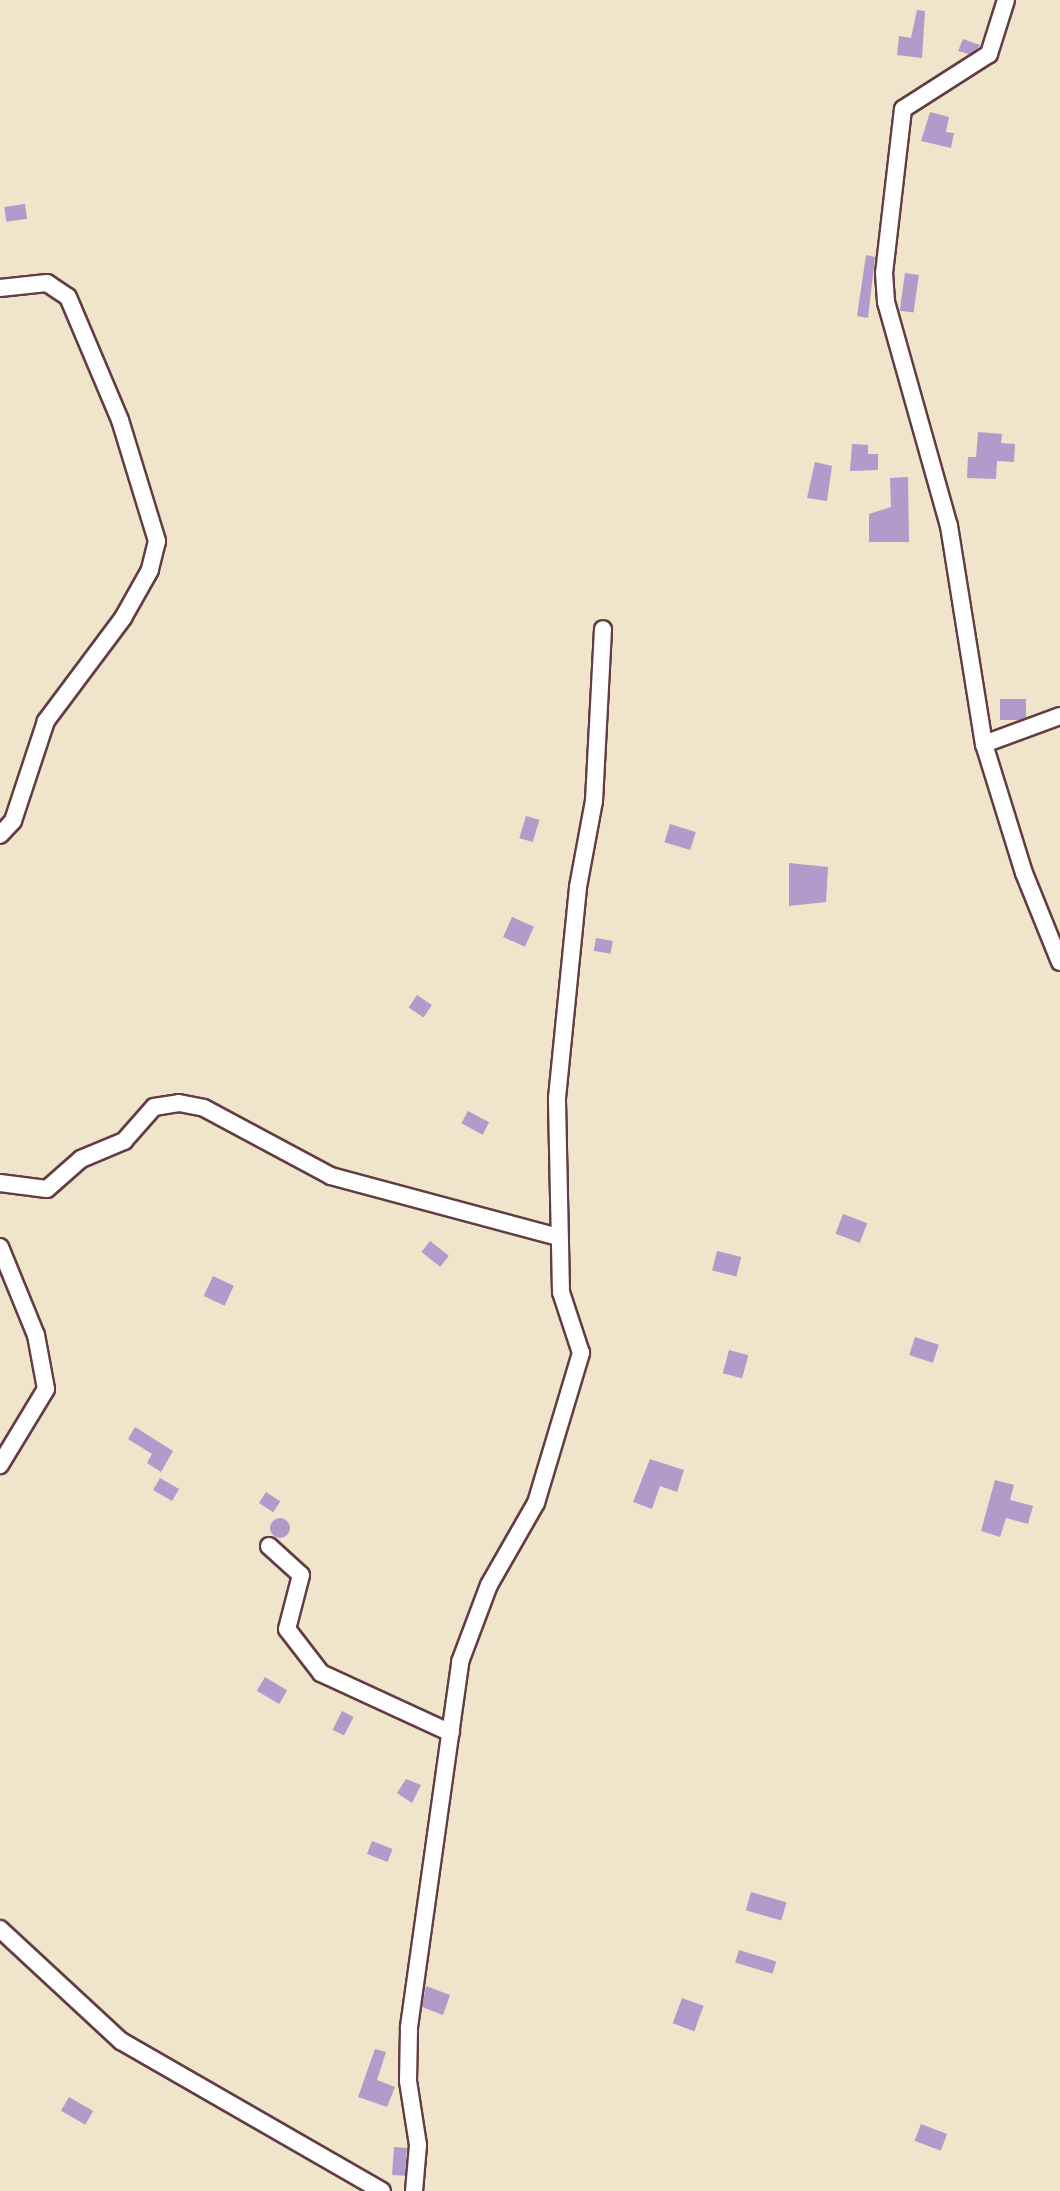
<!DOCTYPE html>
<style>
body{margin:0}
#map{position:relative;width:1060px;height:2191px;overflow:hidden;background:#f0e4ca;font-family:"Libre Bodoni",serif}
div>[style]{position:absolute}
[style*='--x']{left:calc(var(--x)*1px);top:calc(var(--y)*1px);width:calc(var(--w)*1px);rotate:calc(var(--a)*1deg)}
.building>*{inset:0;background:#b19bca;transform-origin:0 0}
.round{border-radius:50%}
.roads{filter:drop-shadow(2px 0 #633d43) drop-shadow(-2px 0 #633d43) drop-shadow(0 2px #633d43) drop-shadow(0 -2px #633d43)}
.street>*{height:16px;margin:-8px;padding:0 8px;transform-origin:8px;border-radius:8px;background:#fff}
span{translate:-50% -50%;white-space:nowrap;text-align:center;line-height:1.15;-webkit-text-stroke:4.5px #f6f6f2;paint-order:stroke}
</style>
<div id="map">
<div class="building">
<div style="clip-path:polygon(917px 10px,925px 11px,922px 58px,897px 55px,899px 36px,911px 38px)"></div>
<div style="clip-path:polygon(963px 39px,980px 45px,978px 48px,969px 54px,958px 51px)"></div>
<div style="clip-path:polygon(930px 112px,949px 117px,946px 132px,954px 133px,951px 148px,921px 141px)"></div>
<div style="left:25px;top:204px;width:15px;height:21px;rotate:82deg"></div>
<div style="clip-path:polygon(866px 255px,875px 257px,868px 318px,857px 316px)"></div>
<div style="left:905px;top:273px;width:14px;height:38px;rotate:8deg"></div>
<div style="clip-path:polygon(978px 432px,1002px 434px,1001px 443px,1015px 444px,1014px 462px,997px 461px,996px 479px,967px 478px,968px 457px,976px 457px)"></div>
<div style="clip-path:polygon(852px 444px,868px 445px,868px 454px,878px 454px,878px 470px,850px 471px)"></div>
<div style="clip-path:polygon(815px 462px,832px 466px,827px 501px,807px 498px)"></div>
<div style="clip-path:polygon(908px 477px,909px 542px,869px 542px,869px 514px,891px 507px,890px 478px)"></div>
<div style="left:1000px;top:699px;width:26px;height:21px"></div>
<div style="left:526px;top:816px;width:14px;height:23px;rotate:17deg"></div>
<div style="left:670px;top:824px;width:27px;height:19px;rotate:17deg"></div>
<div style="clip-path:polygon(789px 863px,828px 867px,826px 902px,789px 906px)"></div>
<div style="left:512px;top:917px;width:24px;height:22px;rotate:24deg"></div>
<div style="left:596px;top:938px;width:17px;height:13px;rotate:10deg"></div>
<div style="left:417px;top:995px;width:18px;height:15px;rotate:34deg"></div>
<div style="left:468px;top:1111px;width:24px;height:14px;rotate:28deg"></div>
<div style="left:843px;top:1214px;width:26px;height:21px;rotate:21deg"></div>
<div style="left:430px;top:1241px;width:24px;height:14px;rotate:38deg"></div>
<div style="left:717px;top:1251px;width:25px;height:20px;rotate:14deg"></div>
<div style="left:213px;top:1276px;width:23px;height:22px;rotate:25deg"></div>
<div style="left:915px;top:1337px;width:25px;height:19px;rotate:18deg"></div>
<div style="left:729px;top:1350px;width:20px;height:24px;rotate:15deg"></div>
<div style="clip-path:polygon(135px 1427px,173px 1451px,161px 1472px,147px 1463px,152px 1454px,128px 1439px)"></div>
<div style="clip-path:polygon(650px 1459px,684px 1470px,677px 1492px,660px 1486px,652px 1509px,633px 1502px)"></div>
<div style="left:160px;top:1478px;width:22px;height:14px;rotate:30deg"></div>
<div style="clip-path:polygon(995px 1480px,1014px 1485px,1010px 1500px,1033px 1506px,1028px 1524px,1006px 1518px,1000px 1537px,981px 1531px)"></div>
<div style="left:266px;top:1492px;width:17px;height:13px;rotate:33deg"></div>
<div class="round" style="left:270px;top:1518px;width:20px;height:20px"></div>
<div style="left:265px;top:1677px;width:26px;height:16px;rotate:31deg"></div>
<div style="left:342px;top:1711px;width:13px;height:21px;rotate:27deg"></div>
<div style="clip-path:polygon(406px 1779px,421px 1785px,412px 1803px,397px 1793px)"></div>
<div style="left:372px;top:1841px;width:22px;height:14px;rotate:21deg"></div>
<div style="left:751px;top:1892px;width:37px;height:19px;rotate:16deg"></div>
<div style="left:739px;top:1950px;width:39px;height:13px;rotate:17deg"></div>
<div style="clip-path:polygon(426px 1986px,450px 1995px,443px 2015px,422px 2007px)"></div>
<div style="left:682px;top:1998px;width:23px;height:27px;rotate:20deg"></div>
<div style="clip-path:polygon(375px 2049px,386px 2052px,377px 2080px,395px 2087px,387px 2107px,358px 2097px)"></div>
<div style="left:69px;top:2097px;width:28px;height:16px;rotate:30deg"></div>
<div style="left:921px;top:2124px;width:28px;height:18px;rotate:21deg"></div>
<div style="left:394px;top:2147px;width:13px;height:28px;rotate:4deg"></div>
</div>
<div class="roads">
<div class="street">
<div style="--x:1006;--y:0;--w:57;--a:107.5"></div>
<div style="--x:989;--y:54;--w:102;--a:147.4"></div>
<div style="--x:903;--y:109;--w:165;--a:96.6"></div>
<div style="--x:884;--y:273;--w:29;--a:86"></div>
<div style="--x:886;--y:302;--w:233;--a:74.3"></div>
<div style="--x:949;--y:526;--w:221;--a:80.9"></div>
<div style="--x:984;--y:744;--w:135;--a:72.8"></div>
<div style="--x:1024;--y:873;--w:96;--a:68"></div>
<div style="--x:0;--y:288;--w:47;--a:-6.1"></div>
<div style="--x:47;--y:283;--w:25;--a:34"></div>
<div style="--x:68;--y:297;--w:134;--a:67.1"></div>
<div style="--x:120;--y:420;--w:127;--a:73"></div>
<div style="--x:157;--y:541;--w:30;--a:104"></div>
<div style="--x:150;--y:570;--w:55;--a:119.4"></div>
<div style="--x:123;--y:618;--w:129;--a:126.8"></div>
<div style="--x:46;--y:721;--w:105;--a:108.3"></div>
<div style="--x:13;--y:821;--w:19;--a:133"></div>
<div style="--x:984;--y:744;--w:81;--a:-20.2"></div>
<div style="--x:0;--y:1183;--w:47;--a:7.3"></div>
<div style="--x:47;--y:1189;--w:45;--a:-41.4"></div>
<div style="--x:81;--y:1159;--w:47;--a:-22.7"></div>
<div style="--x:124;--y:1141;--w:45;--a:-48.6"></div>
<div style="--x:154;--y:1107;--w:25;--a:-9"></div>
<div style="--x:179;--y:1103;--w:25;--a:11"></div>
<div style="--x:204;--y:1108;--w:144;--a:28.2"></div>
<div style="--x:331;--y:1176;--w:236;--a:15"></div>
<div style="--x:0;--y:1247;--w:95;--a:67.8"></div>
<div style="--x:36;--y:1335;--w:55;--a:79.5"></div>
<div style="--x:46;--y:1389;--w:89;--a:121.2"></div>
<div style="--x:269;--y:1546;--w:43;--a:42.2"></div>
<div style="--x:301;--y:1575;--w:56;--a:104.5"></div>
<div style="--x:287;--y:1629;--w:56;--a:52.3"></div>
<div style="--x:321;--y:1673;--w:143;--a:24.8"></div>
<div style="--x:0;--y:1929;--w:165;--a:42.8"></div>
<div style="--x:121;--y:2041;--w:301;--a:29.9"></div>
<div style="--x:414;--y:2191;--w:46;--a:-85"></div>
<div style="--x:418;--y:2145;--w:65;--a:-98.9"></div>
<div style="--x:408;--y:2081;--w:54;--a:-88.9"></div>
<div style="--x:409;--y:2027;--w:369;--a:-82"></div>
<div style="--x:460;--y:1662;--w:82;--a:-69.4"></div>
<div style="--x:489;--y:1585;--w:95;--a:-60.2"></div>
<div style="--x:536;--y:1503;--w:157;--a:-73.3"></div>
<div style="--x:581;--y:1353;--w:64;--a:-108.2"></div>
<div style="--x:561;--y:1292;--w:194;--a:-91.2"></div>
<div style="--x:557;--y:1098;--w:212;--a:-84.3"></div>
<div style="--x:578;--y:887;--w:87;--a:-79.5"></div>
<div style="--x:594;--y:801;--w:172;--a:-87"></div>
</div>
</div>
</div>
